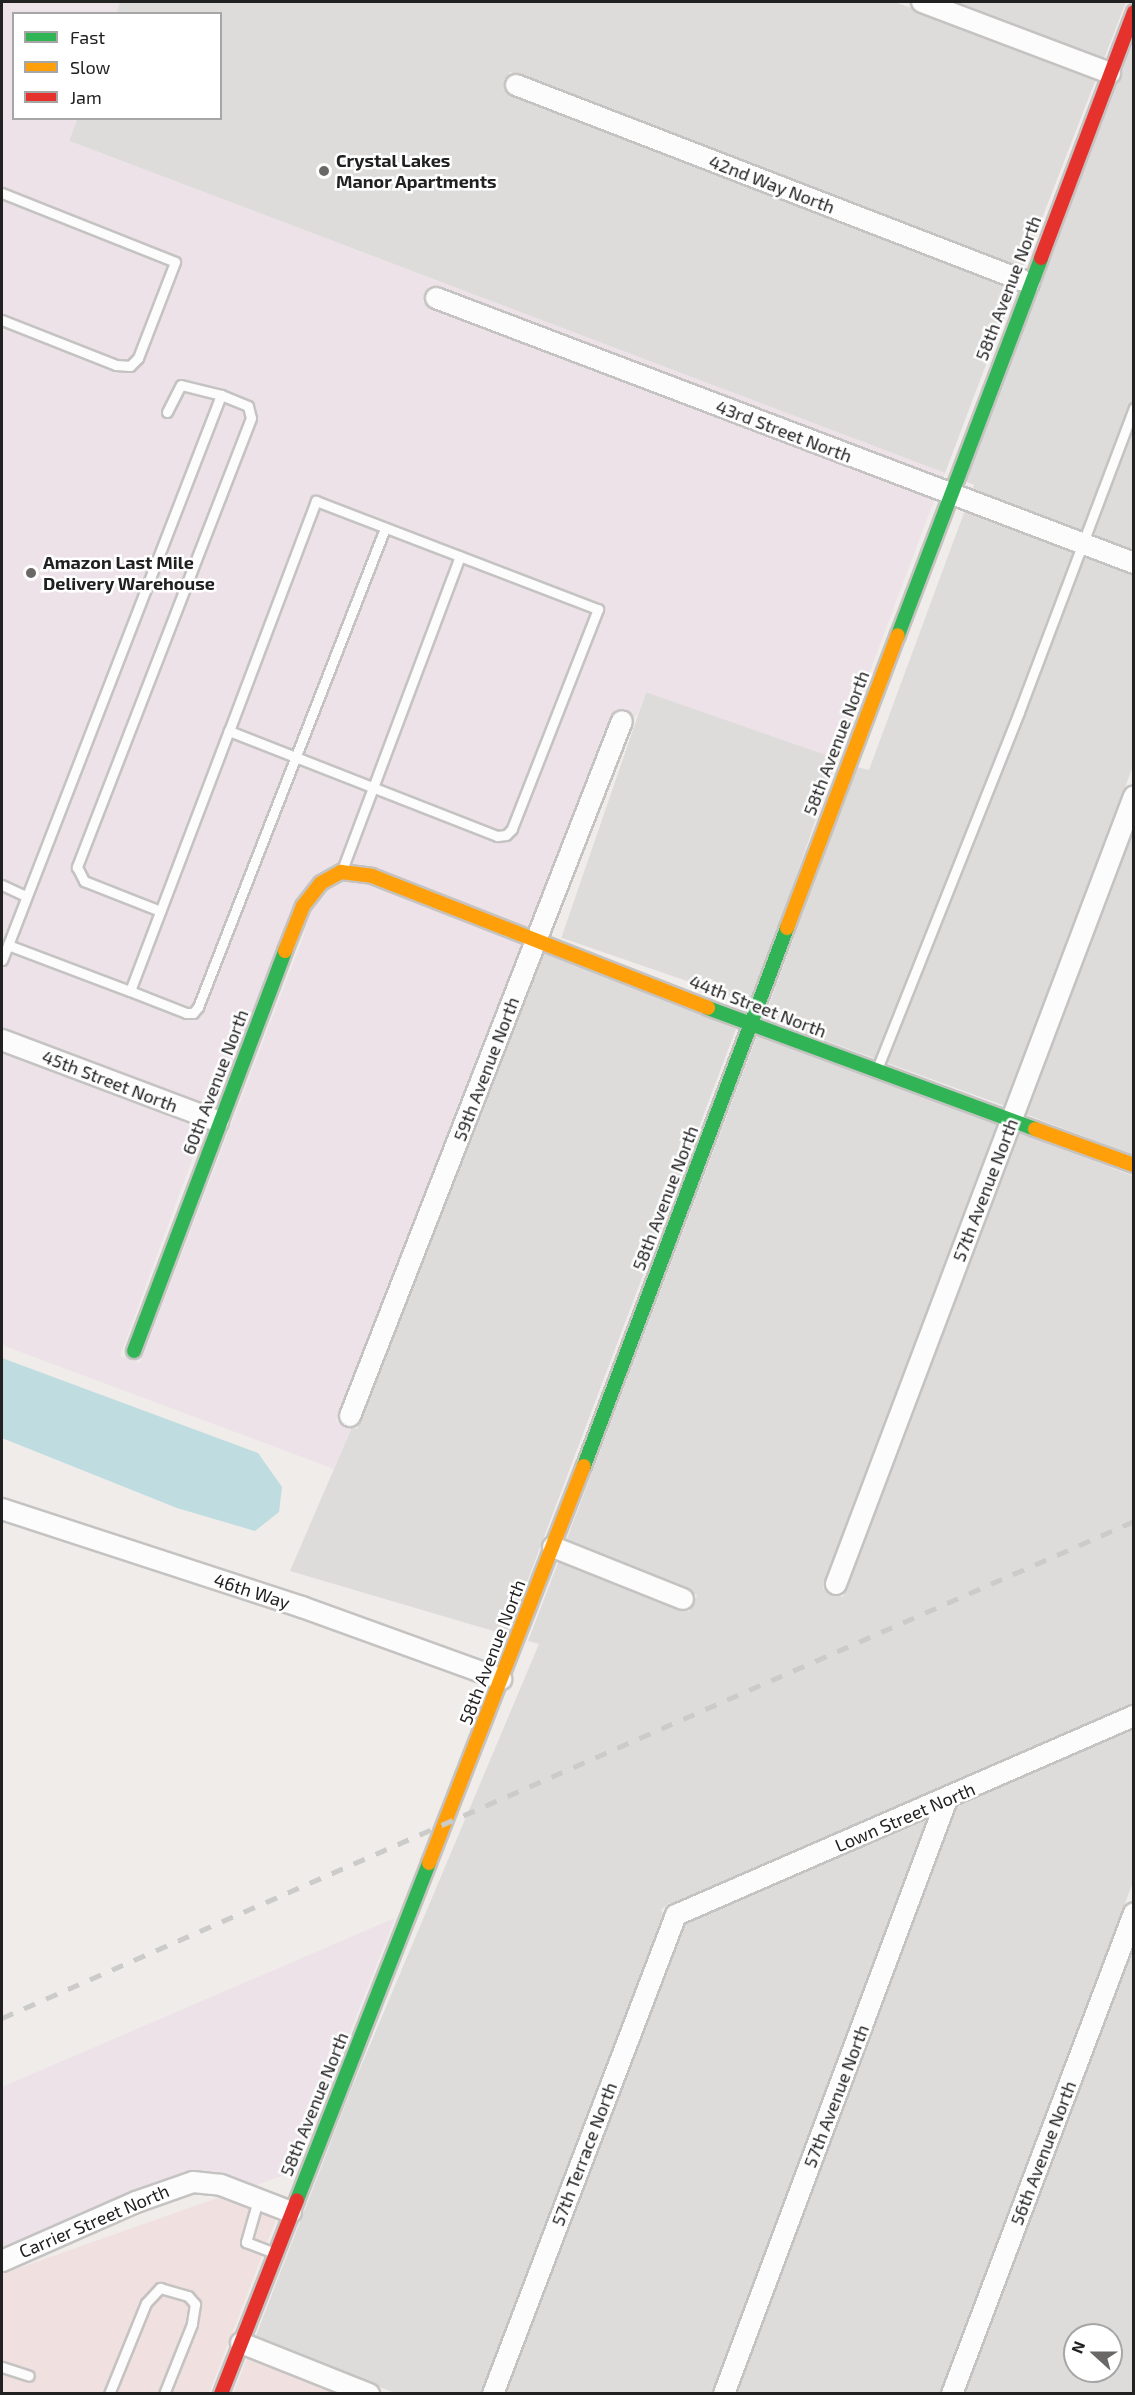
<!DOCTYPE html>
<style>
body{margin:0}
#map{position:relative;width:1135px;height:2395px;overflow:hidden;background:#efece9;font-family:"Exo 2",sans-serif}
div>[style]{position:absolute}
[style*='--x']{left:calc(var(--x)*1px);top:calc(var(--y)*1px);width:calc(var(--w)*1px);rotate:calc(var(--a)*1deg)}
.residential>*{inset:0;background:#dedcdb;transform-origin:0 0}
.commercial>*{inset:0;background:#f0e1e0}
.industrial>*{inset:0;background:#ece2e8}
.water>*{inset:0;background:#bfdde0}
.roads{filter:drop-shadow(2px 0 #c5c3c2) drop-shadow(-2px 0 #c5c3c2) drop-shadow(0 2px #c5c3c2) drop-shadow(0 -2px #c5c3c2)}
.lane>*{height:9px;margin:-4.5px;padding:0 4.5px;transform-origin:4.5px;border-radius:4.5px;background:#fdfcfc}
.street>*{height:20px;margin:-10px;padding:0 10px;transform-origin:10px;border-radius:10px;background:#fdfcfc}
.fast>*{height:14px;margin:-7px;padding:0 7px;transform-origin:7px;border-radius:7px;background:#30b455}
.slow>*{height:14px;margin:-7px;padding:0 7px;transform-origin:7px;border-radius:7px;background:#ff9f0a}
.jam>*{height:14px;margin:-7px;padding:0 7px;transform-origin:7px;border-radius:7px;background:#e5322d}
.rail>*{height:4.5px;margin-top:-2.25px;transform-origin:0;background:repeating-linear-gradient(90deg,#cbcbca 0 12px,transparent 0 24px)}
.dots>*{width:16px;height:16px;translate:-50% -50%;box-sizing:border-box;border:3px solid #fff;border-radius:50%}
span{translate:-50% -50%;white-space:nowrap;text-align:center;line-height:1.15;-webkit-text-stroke:5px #fff;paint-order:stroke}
.poi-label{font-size:18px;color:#212121;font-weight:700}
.left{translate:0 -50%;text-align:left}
.street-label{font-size:18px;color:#212121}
.frame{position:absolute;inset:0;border:3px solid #212121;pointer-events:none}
.legend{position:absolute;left:12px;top:12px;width:210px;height:108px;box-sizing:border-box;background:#fff;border:2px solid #a6a6a6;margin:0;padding:8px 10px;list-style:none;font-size:18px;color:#212121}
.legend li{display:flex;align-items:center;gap:12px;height:30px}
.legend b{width:30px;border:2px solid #a6a6a6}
.north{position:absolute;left:1063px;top:2323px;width:60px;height:60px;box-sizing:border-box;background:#fff;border:2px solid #a6a6a6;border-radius:50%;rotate:291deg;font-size:16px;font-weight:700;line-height:24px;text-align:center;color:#212121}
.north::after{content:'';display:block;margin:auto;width:21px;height:27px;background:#696867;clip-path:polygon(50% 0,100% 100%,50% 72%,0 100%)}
</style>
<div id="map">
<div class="residential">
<div style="clip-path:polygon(120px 2px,895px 2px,1096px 79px,1022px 270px,510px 72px,503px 89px,1015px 288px,945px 473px,69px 141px,77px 119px,220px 118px,220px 14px,116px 13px)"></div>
<div style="clip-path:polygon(949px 2px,1126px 2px,1103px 61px)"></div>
<div style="clip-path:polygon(1133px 42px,1133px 552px,972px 492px,974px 485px,965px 481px)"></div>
<div style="clip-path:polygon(965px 510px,1133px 573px,1133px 766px,1005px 1106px,764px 1018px,857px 767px,869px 770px)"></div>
<div style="left:646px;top:692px;width:202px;height:260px;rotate:19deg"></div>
<div style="clip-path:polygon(1133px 827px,1133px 1155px,1025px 1114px)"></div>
<div style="clip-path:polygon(543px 953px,736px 1029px,507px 1635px,290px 1571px,352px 1427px,357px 1429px)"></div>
<div style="clip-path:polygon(757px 1036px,998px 1124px,823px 1589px,843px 1597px,1018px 1132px,1133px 1176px,1133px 1705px,675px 1904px,669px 1903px,661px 1910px,664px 1916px,481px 2393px,395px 2393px,255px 2338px,351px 2090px,539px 1644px,528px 1641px,559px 1560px,689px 1612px,697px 1595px,566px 1541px)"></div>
<div style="clip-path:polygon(1133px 1727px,1133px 1882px,940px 2393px,736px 2393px,956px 1807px)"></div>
<div style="clip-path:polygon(928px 1818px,713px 2393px,504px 2393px,685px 1923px)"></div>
<div style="clip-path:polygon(evenodd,1133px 1943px,1133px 2393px,963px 2393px,1133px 1943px,1075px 2335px,1111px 2335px,1111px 2371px,1075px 2371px,1075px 2335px)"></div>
</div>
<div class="commercial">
<div style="clip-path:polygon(223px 2196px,277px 2217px,209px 2393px,2px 2393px,2px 2274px)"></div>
<div style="clip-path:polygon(248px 2356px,344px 2394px,233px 2394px)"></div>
</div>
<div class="industrial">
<div style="clip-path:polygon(2px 2px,120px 2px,116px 13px,14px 14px,14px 118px,77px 119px,69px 141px,945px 473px,942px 480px,429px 285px,422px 302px,935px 498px,837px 759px,646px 692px,605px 796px,636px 717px,615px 709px,529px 927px,341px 862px,211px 1108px,2px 1029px)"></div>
<div style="clip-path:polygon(344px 882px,370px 885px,522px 945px,336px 1421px,352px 1427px,334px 1469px,2px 1345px,2px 1050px,204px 1127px,120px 1356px,140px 1363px,313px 911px,328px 890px)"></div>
<div style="clip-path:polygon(395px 1918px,295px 2171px,251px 2187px,207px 2173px,170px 2177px,2px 2250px,2px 2087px)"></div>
</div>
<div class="water">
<div style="clip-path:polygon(2px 1358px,258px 1453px,282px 1487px,279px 1512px,255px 1531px,177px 1508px,2px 1438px)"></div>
</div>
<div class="roads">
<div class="lane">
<div style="--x:2;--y:193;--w:186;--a:21.7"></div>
<div style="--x:175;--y:262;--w:103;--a:111.1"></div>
<div style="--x:138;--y:358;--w:11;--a:135"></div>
<div style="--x:130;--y:366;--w:14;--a:-176"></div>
<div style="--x:116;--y:365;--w:123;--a:-158.5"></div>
<div style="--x:167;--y:412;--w:30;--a:-63"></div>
<div style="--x:181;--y:385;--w:41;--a:14"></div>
<div style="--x:342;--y:870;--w:335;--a:-69.4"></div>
<div style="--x:2;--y:885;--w:26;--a:25"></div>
<div style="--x:8;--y:945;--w:590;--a:-68.83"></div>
<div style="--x:221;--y:395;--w:29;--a:22"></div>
<div style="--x:248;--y:406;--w:12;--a:76"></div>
<div style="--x:251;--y:418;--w:482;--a:111.2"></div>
<div style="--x:77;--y:867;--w:16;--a:63"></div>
<div style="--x:84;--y:881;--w:82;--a:21.5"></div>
<div style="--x:2;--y:960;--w:16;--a:-68"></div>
<div style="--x:8;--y:945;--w:130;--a:20.7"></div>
<div style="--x:130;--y:991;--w:278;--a:-69.2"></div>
<div style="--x:229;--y:731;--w:246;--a:-69.3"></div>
<div style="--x:316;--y:501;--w:302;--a:21"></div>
<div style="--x:598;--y:609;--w:236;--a:111.4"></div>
<div style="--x:512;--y:829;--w:8;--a:135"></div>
<div style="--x:506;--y:835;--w:9;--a:174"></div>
<div style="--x:497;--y:836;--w:288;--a:-158.6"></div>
<div style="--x:130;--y:991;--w:60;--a:21.4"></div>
<div style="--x:186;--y:1013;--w:7;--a:0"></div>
<div style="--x:193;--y:1013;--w:8;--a:-50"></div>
<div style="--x:198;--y:1007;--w:514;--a:-68.67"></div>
<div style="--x:877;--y:1069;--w:384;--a:-68.3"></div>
<div style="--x:1019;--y:712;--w:325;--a:-69.3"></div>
<div style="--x:258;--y:2200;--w:44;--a:105.9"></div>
<div style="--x:246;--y:2242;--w:30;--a:21"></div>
<div style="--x:2;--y:2367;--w:28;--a:18"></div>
<div style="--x:109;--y:2394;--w:98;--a:-67.9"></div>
<div style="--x:146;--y:2303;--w:21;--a:-47"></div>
<div style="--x:160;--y:2288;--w:29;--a:16"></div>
<div style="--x:188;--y:2296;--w:11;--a:49"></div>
<div style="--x:195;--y:2304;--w:20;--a:99"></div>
<div style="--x:192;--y:2324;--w:75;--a:111.8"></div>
</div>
<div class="street">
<div style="--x:922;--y:2;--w:201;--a:20.7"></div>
<div style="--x:516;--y:85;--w:550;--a:21.1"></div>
<div style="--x:436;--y:298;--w:747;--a:20.79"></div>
<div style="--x:2;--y:1040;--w:231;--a:20.6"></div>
<div style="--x:350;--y:1416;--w:746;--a:-68.63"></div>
<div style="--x:2;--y:1509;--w:316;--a:18.1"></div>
<div style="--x:302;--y:1607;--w:212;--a:19.9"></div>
<div style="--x:553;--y:1547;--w:140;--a:21.8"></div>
<div style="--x:836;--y:1584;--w:842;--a:-69.28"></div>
<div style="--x:2;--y:2261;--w:146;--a:-23.8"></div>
<div style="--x:136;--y:2202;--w:60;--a:-19.3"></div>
<div style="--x:193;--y:2182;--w:28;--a:6"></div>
<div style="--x:221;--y:2185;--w:75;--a:21.1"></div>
<div style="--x:241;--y:2343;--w:138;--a:21.7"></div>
<div style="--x:493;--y:2394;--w:513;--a:-69.09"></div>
<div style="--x:676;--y:1915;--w:499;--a:-23.5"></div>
<div style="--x:724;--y:2394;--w:635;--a:-69.45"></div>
<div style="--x:952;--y:2394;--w:514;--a:-69.27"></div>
</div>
<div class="fast">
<div style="--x:898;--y:635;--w:403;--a:-69.2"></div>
<div style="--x:708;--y:1008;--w:349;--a:20.3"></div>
<div style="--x:134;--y:1351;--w:428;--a:-69.3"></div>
<div style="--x:584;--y:1466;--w:575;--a:-69.33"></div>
<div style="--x:297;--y:2200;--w:362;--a:-68.6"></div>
</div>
<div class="slow">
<div style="--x:787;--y:928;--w:313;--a:-69.3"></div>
<div style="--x:285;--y:951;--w:48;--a:-68.2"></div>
<div style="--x:303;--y:906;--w:29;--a:-52"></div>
<div style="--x:321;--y:883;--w:23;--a:-29"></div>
<div style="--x:341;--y:872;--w:31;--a:7"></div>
<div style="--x:372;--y:876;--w:361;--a:21.4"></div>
<div style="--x:1035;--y:1129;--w:105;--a:20"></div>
<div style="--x:429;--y:1863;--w:426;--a:-68.7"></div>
</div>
<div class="jam">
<div style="--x:1041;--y:258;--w:263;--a:-69.3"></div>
<div style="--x:221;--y:2394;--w:208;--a:-68.6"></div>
</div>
</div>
<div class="rail">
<div style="--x:2;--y:2018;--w:1236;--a:-23.7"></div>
</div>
<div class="dots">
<div style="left:324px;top:171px;background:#696867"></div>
<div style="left:31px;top:573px;background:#696867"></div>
</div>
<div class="poi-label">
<span class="left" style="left:336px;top:171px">Crystal Lakes<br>Manor Apartments</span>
<span class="left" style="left:43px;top:573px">Amazon Last Mile<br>Delivery Warehouse</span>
</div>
<div class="street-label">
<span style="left:772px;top:184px;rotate:21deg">42nd Way North</span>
<span style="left:1008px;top:288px;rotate:-69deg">58th Avenue North</span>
<span style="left:784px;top:431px;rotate:21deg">43rd Street North</span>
<span style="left:836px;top:743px;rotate:-69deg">58th Avenue North</span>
<span style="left:758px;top:1006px;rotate:21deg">44th Street North</span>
<span style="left:486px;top:1069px;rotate:-69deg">59th Avenue North</span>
<span style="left:110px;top:1081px;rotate:21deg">45th Street North</span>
<span style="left:215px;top:1082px;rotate:-69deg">60th Avenue North</span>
<span style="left:985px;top:1190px;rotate:-69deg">57th Avenue North</span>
<span style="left:665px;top:1198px;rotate:-69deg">58th Avenue North</span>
<span style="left:252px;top:1591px;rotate:18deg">46th Way</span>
<span style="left:492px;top:1652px;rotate:-69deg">58th Avenue North</span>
<span style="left:905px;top:1817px;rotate:-23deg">Lown Street North</span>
<span style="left:836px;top:2096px;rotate:-69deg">57th Avenue North</span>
<span style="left:314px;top:2104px;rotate:-68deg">58th Avenue North</span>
<span style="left:1043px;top:2153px;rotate:-69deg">56th Avenue North</span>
<span style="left:584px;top:2154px;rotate:-69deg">57th Terrace North</span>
<span style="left:94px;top:2221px;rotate:-23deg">Carrier Street North</span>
</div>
<div class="frame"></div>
<ul class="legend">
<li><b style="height:8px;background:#30b455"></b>Fast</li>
<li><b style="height:8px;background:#ff9f0a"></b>Slow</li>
<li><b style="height:8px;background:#e5322d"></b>Jam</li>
</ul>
<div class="north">N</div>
</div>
